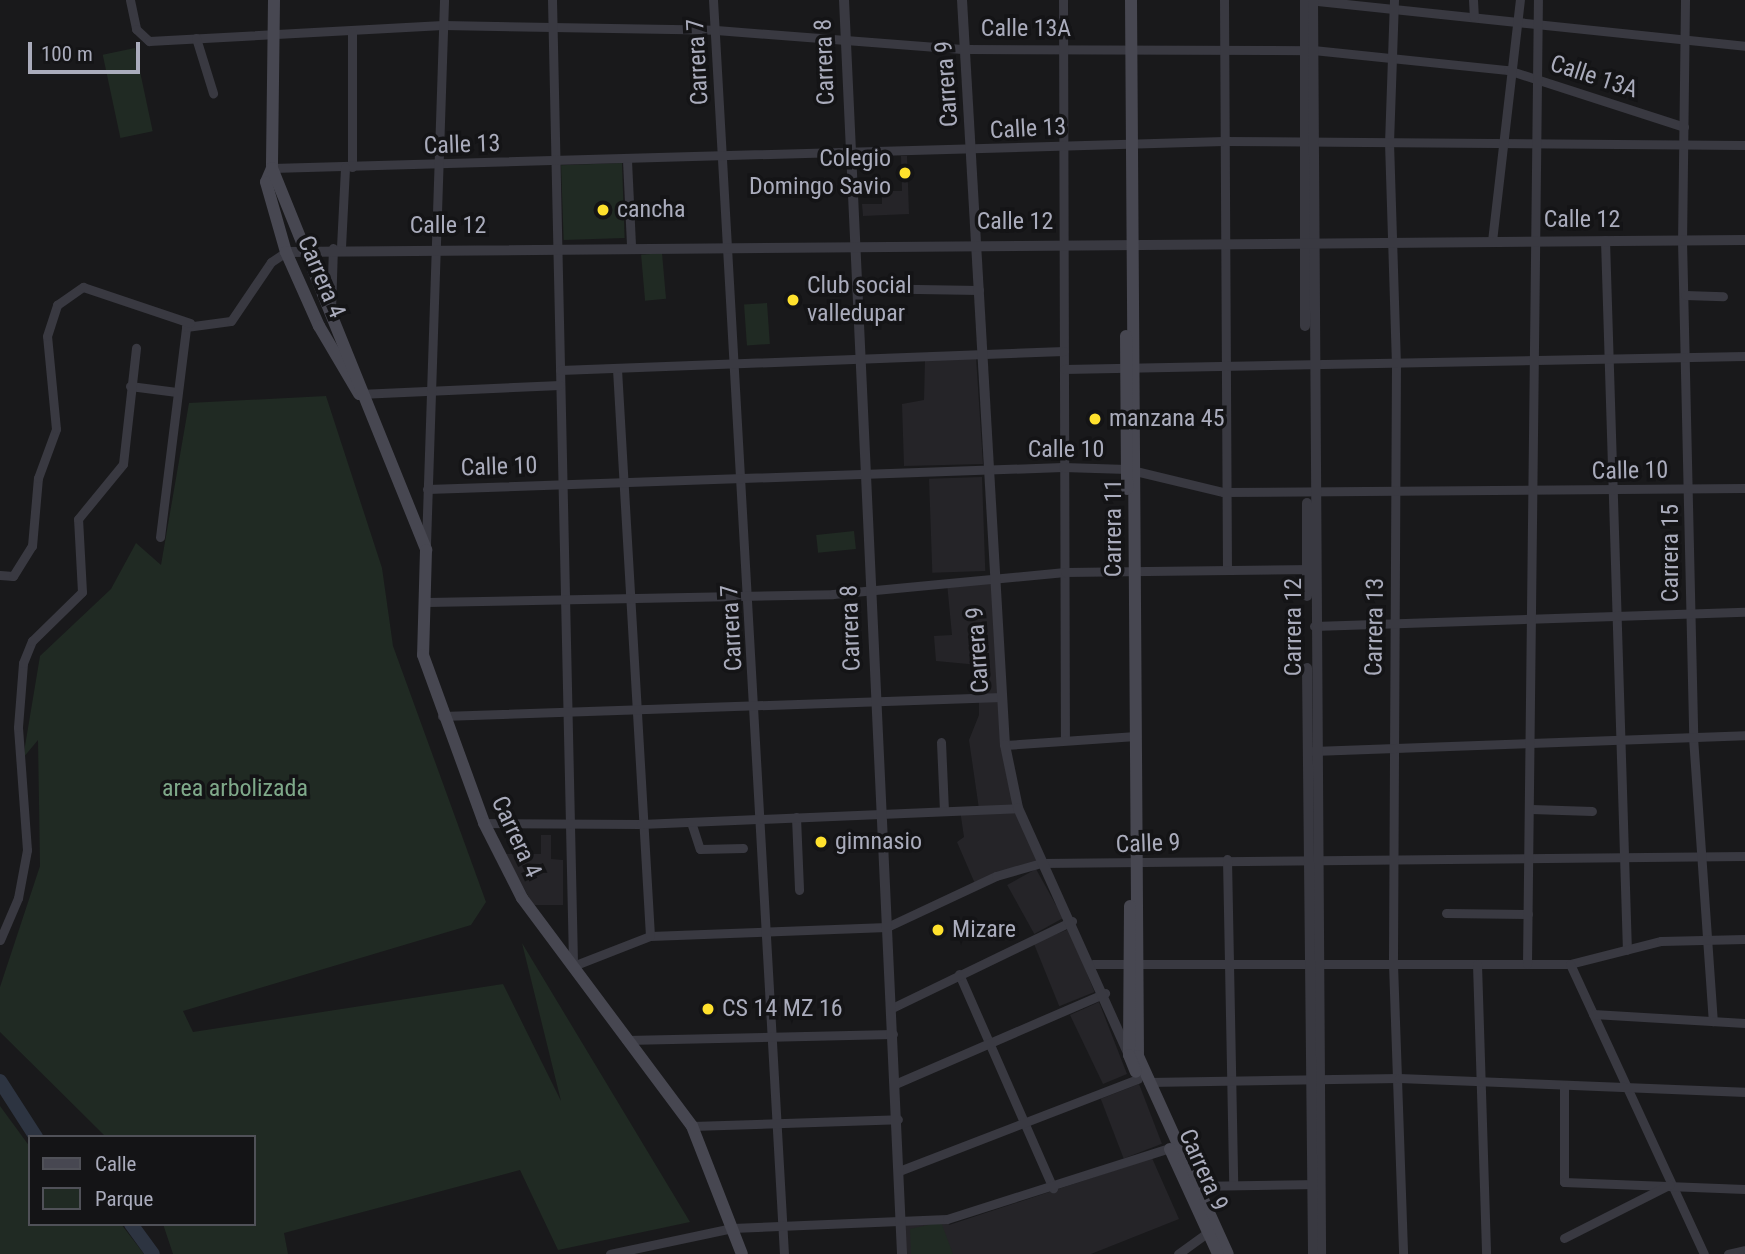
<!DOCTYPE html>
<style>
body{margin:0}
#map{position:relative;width:1745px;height:1254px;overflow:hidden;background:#19191b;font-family:"Roboto Condensed",sans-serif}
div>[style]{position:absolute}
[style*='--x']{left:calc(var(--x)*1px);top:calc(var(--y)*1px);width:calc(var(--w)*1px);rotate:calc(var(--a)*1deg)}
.built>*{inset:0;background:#252428;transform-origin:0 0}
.green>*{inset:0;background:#202a23;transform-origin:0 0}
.river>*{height:14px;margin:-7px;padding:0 7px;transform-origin:7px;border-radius:7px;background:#2d3441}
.minor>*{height:9px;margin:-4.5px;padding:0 4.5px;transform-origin:4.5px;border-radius:4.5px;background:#393941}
.tertiary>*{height:10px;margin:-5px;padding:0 5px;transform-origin:5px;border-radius:5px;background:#393941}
.secondary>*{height:12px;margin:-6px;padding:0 6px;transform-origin:6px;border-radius:6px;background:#474751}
.dots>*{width:19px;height:19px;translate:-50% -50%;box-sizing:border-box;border:4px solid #141416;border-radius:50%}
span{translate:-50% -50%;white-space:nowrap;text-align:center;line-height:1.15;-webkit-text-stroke:7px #141416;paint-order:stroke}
.street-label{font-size:24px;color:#aaacbc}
.poi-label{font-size:24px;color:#aaacbc}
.right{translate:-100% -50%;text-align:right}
.left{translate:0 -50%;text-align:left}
.park-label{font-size:24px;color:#7fa98a}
.legend{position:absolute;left:28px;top:1135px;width:228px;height:91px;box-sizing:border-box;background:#141416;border:2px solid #505158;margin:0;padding:9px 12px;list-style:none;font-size:21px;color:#aaacbc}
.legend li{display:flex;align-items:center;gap:14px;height:35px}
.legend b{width:35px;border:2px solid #505158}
.scale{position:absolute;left:28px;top:42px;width:112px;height:32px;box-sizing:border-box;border:4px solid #aaacbc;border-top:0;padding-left:9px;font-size:21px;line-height:24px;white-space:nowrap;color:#aaacbc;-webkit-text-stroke:5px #141416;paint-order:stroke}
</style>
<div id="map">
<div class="built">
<div style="clip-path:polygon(901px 156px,907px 156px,909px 214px,863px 216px,862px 204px,882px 204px,882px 191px,902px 191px)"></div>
<div style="clip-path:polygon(976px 357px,983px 464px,904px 466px,902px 404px,924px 400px,925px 359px)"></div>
<div style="left:982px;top:477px;width:94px;height:53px;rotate:88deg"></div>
<div style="clip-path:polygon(994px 577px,1002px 745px,1041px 863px,976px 886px,957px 842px,964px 837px,960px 810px,979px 809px,969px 740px,979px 715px,979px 665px,936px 661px,934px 636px,952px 635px,947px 583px)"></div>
<div style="clip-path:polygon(541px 835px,551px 835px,551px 859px,563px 860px,563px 905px,533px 905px,505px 854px,541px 854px)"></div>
<div style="left:1036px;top:869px;width:56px;height:33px;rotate:61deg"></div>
<div style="left:1069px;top:929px;width:68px;height:38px;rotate:68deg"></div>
<div style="clip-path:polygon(1099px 1002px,1127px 1074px,1103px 1084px,1070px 1015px)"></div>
<div style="left:1139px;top:1084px;width:64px;height:41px;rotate:69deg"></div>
<div style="clip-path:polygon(1152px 1158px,1179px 1219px,1091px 1254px,902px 1254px,900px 1222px,947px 1219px,949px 1225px)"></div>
</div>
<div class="green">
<div style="left:135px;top:48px;width:85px;height:33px;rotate:78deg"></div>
<div style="left:622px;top:163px;width:75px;height:61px;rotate:88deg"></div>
<div style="left:662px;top:253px;width:46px;height:21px;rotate:85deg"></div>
<div style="left:767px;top:303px;width:41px;height:23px;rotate:86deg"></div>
<div style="clip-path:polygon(326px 396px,382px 568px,393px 646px,486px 902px,471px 925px,183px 1011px,193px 1032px,503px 984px,561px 1101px,522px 943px,690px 1222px,558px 1250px,520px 1170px,284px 1233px,288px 1254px,173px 1254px,163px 1224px,254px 1224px,254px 1137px,106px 1137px,0 1032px,0 987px,40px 866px,38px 740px,23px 758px,40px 656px,111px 589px,136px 543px,161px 565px,189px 403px)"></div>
<div style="left:854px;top:531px;width:18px;height:38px;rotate:84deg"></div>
<div style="clip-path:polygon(0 1106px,30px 1147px,30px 1224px,121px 1224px,144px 1254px,0 1254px)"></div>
<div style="clip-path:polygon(941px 1222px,953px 1254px,911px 1254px,910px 1229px)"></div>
</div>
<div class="river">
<div style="--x:0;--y:1081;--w:67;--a:57.3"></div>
<div style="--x:131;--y:1224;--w:37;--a:54"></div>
</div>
<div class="minor">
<div style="--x:130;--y:0;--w:30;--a:78"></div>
<div style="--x:136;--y:29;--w:18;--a:43"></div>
<div style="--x:149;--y:41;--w:294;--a:-3.1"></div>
<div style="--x:443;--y:25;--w:273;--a:1"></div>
<div style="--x:716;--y:30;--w:250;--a:4.4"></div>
<div style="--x:965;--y:49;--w:348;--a:0.2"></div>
<div style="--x:1313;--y:50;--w:196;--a:5.9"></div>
<div style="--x:1508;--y:70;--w:185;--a:17.9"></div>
<div style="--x:552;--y:0;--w:966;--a:88.75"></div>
<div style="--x:573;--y:966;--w:83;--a:-21.3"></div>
<div style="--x:650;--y:936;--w:237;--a:-2.2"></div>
<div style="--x:887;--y:927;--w:120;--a:-25.1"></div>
<div style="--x:996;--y:876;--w:47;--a:-16.1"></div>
<div style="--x:1041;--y:863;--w:704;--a:-0.57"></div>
<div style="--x:713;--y:0;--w:1256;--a:86.76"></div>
<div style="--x:1063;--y:0;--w:740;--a:89.85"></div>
<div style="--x:1224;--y:0;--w:568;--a:89.7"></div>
<div style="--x:1308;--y:0;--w:439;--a:6"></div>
<div style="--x:1394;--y:0;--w:142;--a:92"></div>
<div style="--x:1389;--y:142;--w:221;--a:88.2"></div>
<div style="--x:1396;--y:363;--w:601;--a:90.29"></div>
<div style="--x:1393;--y:964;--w:290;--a:88"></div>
<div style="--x:1473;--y:0;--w:17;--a:87"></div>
<div style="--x:1685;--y:0;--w:240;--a:90.7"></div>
<div style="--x:1682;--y:240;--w:497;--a:88.7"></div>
<div style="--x:1693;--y:737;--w:285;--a:86"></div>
<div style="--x:196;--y:38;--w:58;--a:72.8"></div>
<div style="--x:627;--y:160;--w:86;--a:87.3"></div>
<div style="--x:352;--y:167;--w:135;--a:-90"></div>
<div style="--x:272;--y:168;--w:952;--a:-1.62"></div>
<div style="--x:1224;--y:141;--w:521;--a:0.44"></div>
<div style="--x:1605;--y:240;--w:710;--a:88.23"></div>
<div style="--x:1492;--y:241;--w:243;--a:-83.4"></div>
<div style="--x:341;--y:247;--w:80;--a:-87.1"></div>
<div style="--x:856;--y:288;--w:123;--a:0.9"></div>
<div style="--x:1685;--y:295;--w:38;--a:2"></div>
<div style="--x:331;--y:310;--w:62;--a:-88.2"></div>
<div style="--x:617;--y:369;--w:568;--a:86.67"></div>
<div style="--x:1064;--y:369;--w:681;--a:-1.09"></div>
<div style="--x:560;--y:370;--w:504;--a:-2.16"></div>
<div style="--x:130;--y:386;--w:47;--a:7.3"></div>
<div style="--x:359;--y:394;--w:201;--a:-2.6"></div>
<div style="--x:427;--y:489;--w:636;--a:-1.98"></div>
<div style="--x:1063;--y:467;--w:64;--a:1.8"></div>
<div style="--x:1127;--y:469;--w:99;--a:13.5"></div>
<div style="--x:1223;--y:492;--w:522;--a:-0.44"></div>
<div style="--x:160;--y:537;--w:212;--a:-82.9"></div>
<div style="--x:186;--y:327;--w:45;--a:-7.6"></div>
<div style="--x:231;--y:321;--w:71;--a:-55.9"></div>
<div style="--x:271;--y:262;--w:18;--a:-34"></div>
<div style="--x:426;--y:544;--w:544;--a:-88.1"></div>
<div style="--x:0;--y:575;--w:13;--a:4"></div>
<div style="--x:13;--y:576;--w:36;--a:-58"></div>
<div style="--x:32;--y:546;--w:68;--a:-85"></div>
<div style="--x:38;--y:478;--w:52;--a:-69.8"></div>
<div style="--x:56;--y:429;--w:93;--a:-95.5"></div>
<div style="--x:47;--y:336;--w:33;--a:-72"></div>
<div style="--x:57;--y:305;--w:32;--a:-35"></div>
<div style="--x:83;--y:287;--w:113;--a:18.6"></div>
<div style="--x:427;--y:602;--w:406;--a:-1.1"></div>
<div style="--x:833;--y:594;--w:233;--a:-5.4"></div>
<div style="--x:1065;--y:572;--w:248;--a:-0.7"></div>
<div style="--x:1314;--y:626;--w:431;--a:-1.9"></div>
<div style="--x:442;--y:716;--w:560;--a:-1.94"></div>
<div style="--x:941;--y:742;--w:69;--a:87.5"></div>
<div style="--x:1005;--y:745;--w:131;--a:-3.9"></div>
<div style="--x:1313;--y:751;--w:432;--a:-2.1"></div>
<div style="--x:1531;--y:809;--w:61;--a:1.9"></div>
<div style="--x:796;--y:817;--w:73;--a:87.6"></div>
<div style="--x:691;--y:822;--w:28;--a:72"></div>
<div style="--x:700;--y:849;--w:43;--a:-1.3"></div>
<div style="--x:484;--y:823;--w:157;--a:0.4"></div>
<div style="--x:641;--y:824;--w:377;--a:-2.4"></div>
<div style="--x:1227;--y:859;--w:326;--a:88.9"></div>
<div style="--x:1446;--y:913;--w:82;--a:0.7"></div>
<div style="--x:0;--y:940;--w:46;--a:-66.8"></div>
<div style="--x:18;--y:898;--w:49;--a:-79.4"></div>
<div style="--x:27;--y:850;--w:123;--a:-94.2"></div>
<div style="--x:18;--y:727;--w:64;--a:-85.5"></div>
<div style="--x:23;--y:663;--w:24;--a:-68"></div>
<div style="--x:32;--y:641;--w:70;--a:-44.4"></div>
<div style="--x:82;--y:592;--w:73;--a:-93.1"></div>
<div style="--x:78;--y:519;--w:71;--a:-50.7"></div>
<div style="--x:123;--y:464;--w:117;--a:-83.6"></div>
<div style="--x:1093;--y:964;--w:477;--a:0"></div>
<div style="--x:1570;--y:964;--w:94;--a:-14.2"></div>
<div style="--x:1661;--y:941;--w:84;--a:-1.4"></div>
<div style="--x:1477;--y:964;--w:290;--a:88.2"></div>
<div style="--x:1527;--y:964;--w:964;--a:-89.35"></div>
<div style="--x:1570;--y:964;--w:319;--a:65.2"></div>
<div style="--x:959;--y:974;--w:234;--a:66.3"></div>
<div style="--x:892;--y:1008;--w:200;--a:-25.8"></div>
<div style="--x:1593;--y:1014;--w:152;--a:3.4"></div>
<div style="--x:626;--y:1040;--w:267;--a:-1.3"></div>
<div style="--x:1148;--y:1082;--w:251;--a:-0.9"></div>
<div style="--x:1399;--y:1078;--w:346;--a:2.3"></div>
<div style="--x:895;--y:1084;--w:229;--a:-23.4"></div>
<div style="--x:1564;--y:1085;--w:97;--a:90"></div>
<div style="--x:1564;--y:1182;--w:181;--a:2.2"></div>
<div style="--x:692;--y:1126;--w:206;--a:-1.9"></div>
<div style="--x:899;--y:1171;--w:256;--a:-21.1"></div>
<div style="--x:1193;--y:1186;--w:126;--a:-0.9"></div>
<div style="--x:1564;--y:1238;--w:118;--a:-26.8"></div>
<div style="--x:610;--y:1254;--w:125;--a:-12"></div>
<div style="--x:732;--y:1228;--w:215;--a:-2.4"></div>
<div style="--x:947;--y:1219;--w:234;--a:-17.7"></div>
<div style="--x:1178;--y:1254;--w:41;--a:-36"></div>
<div style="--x:1728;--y:1254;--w:17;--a:-13"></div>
</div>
<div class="tertiary">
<div style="--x:844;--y:0;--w:1255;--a:87.35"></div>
<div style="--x:962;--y:0;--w:746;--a:86.7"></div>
<div style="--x:1005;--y:745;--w:64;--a:78.3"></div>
<div style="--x:1018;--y:808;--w:269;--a:65.8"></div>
<div style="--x:1305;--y:0;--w:326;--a:90"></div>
<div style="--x:1313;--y:0;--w:1254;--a:89.63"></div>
<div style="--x:286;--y:252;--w:1459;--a:-0.47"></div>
<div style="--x:1307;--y:596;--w:93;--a:-90"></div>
<div style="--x:1307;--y:668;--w:586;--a:89.41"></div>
</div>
<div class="secondary">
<div style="--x:274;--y:0;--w:168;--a:90.7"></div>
<div style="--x:272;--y:168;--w:15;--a:113"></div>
<div style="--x:266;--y:182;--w:73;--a:74.1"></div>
<div style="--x:286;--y:252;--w:81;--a:66"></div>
<div style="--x:319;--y:326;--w:79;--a:59.5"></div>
<div style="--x:1131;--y:0;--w:1056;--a:89.62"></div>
<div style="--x:1138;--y:1056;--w:217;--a:65.6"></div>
<div style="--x:272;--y:168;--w:412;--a:68"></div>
<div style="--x:426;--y:550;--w:105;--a:91.6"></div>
<div style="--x:423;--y:655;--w:179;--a:70"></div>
<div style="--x:484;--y:823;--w:84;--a:63.1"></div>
<div style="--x:522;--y:898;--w:284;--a:53.3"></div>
<div style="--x:692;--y:1126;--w:137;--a:68.7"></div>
<div style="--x:1126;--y:336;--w:153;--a:89.6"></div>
<div style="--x:1130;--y:906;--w:149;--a:90.4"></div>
<div style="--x:1129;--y:1055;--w:18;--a:68"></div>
<div style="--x:1170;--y:1149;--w:115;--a:65.4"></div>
</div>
<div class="dots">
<div style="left:905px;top:173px;background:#ffe12d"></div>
<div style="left:603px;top:210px;background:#ffe12d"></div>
<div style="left:793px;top:300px;background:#ffe12d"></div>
<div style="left:1095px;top:419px;background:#ffe12d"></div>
<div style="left:821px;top:842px;background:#ffe12d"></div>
<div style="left:938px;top:930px;background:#ffe12d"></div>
<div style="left:708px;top:1009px;background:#ffe12d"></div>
</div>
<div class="street-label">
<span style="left:1026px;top:29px">Calle 13A</span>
<span style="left:698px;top:62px;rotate:-93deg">Carrera 7</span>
<span style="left:825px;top:62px;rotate:-92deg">Carrera 8</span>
<span style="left:1594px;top:77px;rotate:18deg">Calle 13A</span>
<span style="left:947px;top:84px;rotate:-94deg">Carrera 9</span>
<span style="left:1028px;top:129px;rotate:-3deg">Calle 13</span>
<span style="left:462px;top:145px;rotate:-2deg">Calle 13</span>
<span style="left:1582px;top:220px">Calle 12</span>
<span style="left:1015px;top:222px">Calle 12</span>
<span style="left:448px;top:226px">Calle 12</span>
<span style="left:321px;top:277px;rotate:67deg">Carrera 4</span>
<span style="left:1066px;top:450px">Calle 10</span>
<span style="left:499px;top:467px;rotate:-2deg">Calle 10</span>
<span style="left:1630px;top:471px;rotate:-1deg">Calle 10</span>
<span style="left:1114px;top:528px;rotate:-90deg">Carrera 11</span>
<span style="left:1671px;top:553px;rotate:-90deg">Carrera 15</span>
<span style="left:1294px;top:627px;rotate:-90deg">Carrera 12</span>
<span style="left:1375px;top:627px;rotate:-89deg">Carrera 13</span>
<span style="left:732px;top:628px;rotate:-93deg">Carrera 7</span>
<span style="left:851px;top:628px;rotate:-92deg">Carrera 8</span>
<span style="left:978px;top:650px;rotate:-94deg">Carrera 9</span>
<span style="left:516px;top:837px;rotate:65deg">Carrera 4</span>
<span style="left:1148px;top:844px;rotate:-2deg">Calle 9</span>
<span style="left:1203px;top:1170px;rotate:66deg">Carrera 9</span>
</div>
<div class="poi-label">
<span class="right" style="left:891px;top:173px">Colegio<br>Domingo Savio</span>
<span class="left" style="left:617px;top:210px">cancha</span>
<span class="left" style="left:807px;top:300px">Club social<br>valledupar</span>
<span class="left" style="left:1109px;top:419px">manzana 45</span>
<span class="left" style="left:835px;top:842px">gimnasio</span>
<span class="left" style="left:952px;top:930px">Mizare</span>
<span class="left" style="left:722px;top:1009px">CS 14 MZ 16</span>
</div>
<div class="park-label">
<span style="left:235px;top:789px">area arbolizada</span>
</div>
<ul class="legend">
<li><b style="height:9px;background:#474751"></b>Calle</li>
<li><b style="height:19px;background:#202a23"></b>Parque</li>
</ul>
<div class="scale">100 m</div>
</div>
